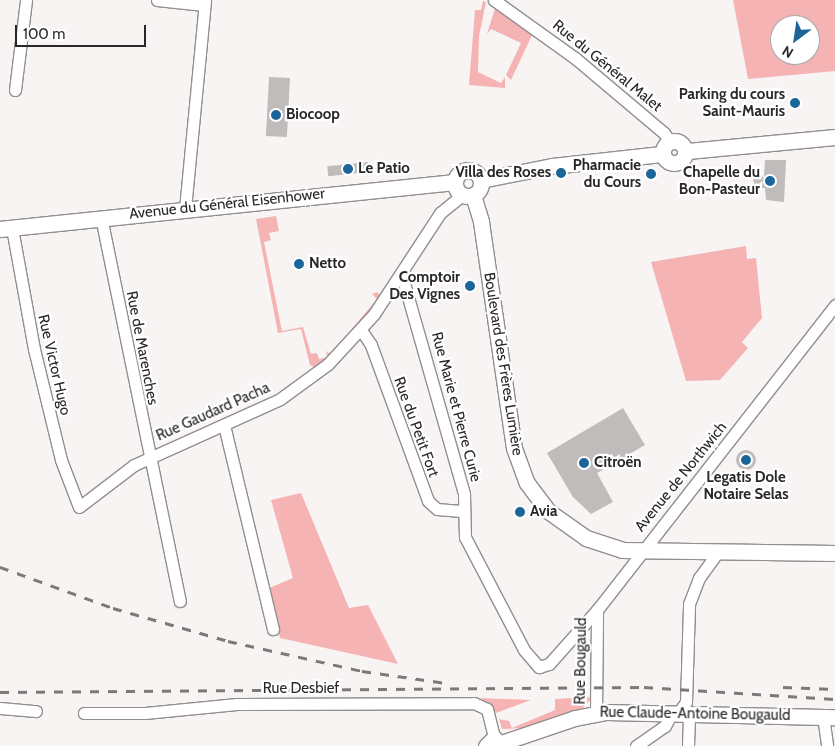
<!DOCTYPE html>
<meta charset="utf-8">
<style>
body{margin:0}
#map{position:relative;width:835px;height:746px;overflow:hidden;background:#f9f4f4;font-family:Cabin,sans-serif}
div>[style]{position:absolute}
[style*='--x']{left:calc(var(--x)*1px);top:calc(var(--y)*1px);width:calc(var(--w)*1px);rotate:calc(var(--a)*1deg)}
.green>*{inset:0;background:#f5b3b4}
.building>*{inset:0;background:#c1bcbc;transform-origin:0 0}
.round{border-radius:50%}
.roads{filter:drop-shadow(1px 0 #938e8e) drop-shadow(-1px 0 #938e8e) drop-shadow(0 1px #938e8e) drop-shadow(0 -1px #938e8e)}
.minor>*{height:11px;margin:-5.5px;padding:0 5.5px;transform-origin:5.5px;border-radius:5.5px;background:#fff}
.major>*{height:15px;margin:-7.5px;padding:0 7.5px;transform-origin:7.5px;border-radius:7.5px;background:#fff}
.major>.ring{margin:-7.5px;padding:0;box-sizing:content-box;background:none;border:15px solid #fff;border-radius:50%}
.rail>*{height:2.5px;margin-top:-1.25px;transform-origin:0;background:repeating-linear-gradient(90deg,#7c7979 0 9px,transparent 0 18px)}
.dots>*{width:14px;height:14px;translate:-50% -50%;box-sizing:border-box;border:2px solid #fff;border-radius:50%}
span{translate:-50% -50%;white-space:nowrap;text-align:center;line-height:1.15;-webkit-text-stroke:4.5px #fff;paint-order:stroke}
.street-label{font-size:15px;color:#292727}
.poi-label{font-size:15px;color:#292727;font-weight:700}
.right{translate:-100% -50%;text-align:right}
.left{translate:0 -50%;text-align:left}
.north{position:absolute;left:770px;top:15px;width:50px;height:50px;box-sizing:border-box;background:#fff;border:1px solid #a9a9a9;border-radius:50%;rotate:211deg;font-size:14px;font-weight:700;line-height:20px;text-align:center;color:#292727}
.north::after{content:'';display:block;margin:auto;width:18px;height:22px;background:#1b6598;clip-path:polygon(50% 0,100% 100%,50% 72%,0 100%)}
.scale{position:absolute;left:15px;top:25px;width:131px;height:22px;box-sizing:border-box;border:2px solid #292727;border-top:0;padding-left:6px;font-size:15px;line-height:18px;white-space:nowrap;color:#292727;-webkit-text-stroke:4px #fff;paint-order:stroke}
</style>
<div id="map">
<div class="green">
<div style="clip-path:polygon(evenodd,733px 0,835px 0,835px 71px,748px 79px,733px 0,780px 25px,810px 25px,810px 55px,780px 55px,780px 25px)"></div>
<div style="clip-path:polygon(483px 1px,486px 2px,479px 36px,478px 72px,501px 83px,505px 77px,505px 88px,469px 85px,475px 10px,481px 10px)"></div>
<div style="clip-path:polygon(495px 8px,533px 33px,511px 80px,506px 75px,521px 43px,491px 29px,487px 34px)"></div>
<div style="clip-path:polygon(276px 216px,279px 231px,269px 233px,271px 240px,264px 242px,282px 331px,303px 327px,311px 354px,317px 353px,319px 359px,328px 357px,326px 351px,331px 354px,377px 299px,372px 294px,377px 292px,382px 298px,336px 352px,316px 368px,310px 365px,301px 329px,278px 333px,256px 219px)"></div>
<div style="clip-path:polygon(746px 246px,747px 259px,756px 258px,762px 318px,742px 342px,748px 348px,720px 380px,686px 381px,651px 262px)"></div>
<div style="clip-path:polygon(301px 493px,349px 608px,368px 605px,398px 664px,280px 638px,269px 588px,293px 578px,271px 500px)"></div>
<div style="clip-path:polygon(593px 697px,583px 708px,524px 728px,502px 729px,499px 719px,509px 721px,512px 728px,555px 710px,555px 699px)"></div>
<div style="clip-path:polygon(481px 698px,531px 700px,496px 713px)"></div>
</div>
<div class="building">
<div style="left:269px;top:77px;width:21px;height:59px;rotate:3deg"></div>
<div style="clip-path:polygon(765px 160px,786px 160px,784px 202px,766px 200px,765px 188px,755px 189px,753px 178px,764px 177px)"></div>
<div style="left:368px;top:162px;width:10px;height:41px;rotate:84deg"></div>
<div style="clip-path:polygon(623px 408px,645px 445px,597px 473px,613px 502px,591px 514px,573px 497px,547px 453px)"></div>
<div class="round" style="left:736px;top:450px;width:20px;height:20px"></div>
</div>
<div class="roads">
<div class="minor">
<div style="--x:157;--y:0;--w:47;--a:6.1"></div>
<div style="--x:494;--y:0;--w:100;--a:35.6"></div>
<div style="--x:575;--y:58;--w:116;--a:40.1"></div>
<div style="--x:664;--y:133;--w:12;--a:55"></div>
<div style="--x:15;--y:90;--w:91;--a:-83"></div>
<div style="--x:185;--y:209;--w:210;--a:-84.5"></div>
<div style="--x:101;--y:217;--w:392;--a:78.4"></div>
<div style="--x:12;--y:228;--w:123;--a:79.7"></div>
<div style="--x:34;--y:349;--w:114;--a:76.3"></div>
<div style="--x:61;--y:460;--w:50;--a:69"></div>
<div style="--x:79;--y:507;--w:69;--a:-37.4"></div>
<div style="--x:134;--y:465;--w:160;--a:-24.3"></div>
<div style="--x:280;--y:399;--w:59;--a:-36.1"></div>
<div style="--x:328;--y:364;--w:68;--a:-47.4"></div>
<div style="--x:374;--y:314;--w:121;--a:-56.8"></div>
<div style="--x:440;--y:213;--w:28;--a:-39"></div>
<div style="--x:402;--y:276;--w:227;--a:74.1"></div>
<div style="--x:464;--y:494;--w:43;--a:88.7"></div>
<div style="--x:465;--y:537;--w:127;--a:62.4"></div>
<div style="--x:524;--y:650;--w:23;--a:49"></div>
<div style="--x:539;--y:667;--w:10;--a:-17"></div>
<div style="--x:549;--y:664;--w:72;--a:-48.4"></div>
<div style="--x:597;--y:610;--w:387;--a:-52"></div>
<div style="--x:361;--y:330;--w:18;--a:56"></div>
<div style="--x:371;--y:345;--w:166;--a:69.9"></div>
<div style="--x:428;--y:501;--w:12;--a:42"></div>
<div style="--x:437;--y:509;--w:24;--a:5"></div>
<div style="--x:224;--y:425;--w:210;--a:76.5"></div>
<div style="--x:0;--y:708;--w:36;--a:5"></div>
<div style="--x:679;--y:712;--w:12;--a:-55"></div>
<div style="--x:686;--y:702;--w:98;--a:-88.2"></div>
<div style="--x:689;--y:604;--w:28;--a:-69"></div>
<div style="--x:699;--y:578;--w:32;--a:-54"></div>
<div style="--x:84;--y:713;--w:61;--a:0"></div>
<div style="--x:145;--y:713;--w:92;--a:-5.6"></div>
<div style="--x:237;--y:704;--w:237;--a:-0.2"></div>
<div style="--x:474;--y:703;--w:14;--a:25"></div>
<div style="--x:487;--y:709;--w:30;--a:76"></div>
<div style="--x:596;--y:713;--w:103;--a:-89.4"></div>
<div style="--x:823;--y:716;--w:30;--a:82"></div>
<div style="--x:636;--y:746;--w:35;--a:-35"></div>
<div style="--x:665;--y:726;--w:16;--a:-63"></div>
<div style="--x:688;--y:746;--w:34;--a:-88"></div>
</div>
<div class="major">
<div class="ring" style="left:663px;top:141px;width:7px;height:7px"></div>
<div style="--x:687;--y:151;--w:149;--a:-5.4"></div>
<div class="ring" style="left:455px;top:170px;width:11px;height:11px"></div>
<div style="--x:481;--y:180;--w:72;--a:-11.2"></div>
<div style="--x:552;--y:166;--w:110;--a:-6.3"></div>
<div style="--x:473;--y:195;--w:28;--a:73"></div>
<div style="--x:481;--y:222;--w:228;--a:81.7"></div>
<div style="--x:514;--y:448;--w:37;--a:70"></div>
<div style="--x:527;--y:483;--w:35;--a:53"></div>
<div style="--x:548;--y:511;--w:47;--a:35.4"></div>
<div style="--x:586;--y:538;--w:38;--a:18"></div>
<div style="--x:622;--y:550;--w:213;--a:0.8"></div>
<div style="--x:0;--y:229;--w:457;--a:-5.9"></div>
<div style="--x:501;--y:743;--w:78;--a:-18.7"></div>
<div style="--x:575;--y:718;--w:32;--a:-11"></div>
<div style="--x:606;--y:712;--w:229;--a:1.3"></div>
<div style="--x:486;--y:746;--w:11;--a:-45"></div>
<div style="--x:494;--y:738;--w:11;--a:49"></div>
</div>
</div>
<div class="rail">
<div style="--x:0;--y:567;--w:120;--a:19.9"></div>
<div style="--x:113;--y:608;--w:120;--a:16"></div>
<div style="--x:228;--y:641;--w:137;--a:12.6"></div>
<div style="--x:362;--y:671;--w:85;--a:8.1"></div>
<div style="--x:783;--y:687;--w:52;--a:2.2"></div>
<div style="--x:0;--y:692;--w:644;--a:-0.44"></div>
<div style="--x:644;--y:687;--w:191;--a:3.6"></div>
</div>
<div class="dots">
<div style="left:795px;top:103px;background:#1b6598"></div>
<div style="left:276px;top:115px;background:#1b6598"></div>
<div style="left:348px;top:169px;background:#1b6598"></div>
<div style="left:561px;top:173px;background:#1b6598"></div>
<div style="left:651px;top:174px;background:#1b6598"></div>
<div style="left:770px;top:181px;background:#1b6598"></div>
<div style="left:299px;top:264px;background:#1b6598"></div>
<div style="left:470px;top:286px;background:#1b6598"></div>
<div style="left:746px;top:460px;background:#1b6598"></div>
<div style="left:584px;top:463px;background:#1b6598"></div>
<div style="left:520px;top:512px;background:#1b6598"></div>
</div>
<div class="street-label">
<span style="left:607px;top:66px;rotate:39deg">Rue du Général Malet</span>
<span style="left:227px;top:204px;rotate:-6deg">Avenue du Général Eisenhower</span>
<span style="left:142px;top:348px;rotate:79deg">Rue de Marenches</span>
<span style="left:503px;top:364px;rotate:81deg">Boulevard des Frères Lumière</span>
<span style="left:54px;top:365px;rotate:77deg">Rue Victor Hugo</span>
<span style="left:456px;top:407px;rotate:75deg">Rue Marie et Pierre Curie</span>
<span style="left:213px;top:412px;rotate:-24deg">Rue Gaudard Pacha</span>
<span style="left:416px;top:427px;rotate:70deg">Rue du Petit Fort</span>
<span style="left:681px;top:477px;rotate:-51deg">Avenue de Northwich</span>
<span style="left:581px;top:661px;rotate:-89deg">Rue Bougauld</span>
<span style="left:301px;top:689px">Rue Desbief</span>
<span style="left:695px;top:714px;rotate:1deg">Rue Claude-Antoine Bougauld</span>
</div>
<div class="poi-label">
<span class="right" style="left:785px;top:103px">Parking du cours<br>Saint-Mauris</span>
<span class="left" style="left:286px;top:115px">Biocoop</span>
<span class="right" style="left:641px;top:174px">Pharmacie<br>du Cours</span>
<span class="left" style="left:358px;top:169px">Le Patio</span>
<span class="right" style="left:760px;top:181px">Chapelle du<br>Bon-Pasteur</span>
<span class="right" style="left:551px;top:173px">Villa des Roses</span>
<span class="left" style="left:309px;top:264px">Netto</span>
<span class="right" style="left:460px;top:286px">Comptoir<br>Des Vignes</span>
<span class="left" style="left:594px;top:463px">Citroën</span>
<span style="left:746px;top:486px">Legatis Dole<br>Notaire Selas</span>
<span class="left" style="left:530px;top:512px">Avia</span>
</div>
<div class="north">N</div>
<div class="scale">100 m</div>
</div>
